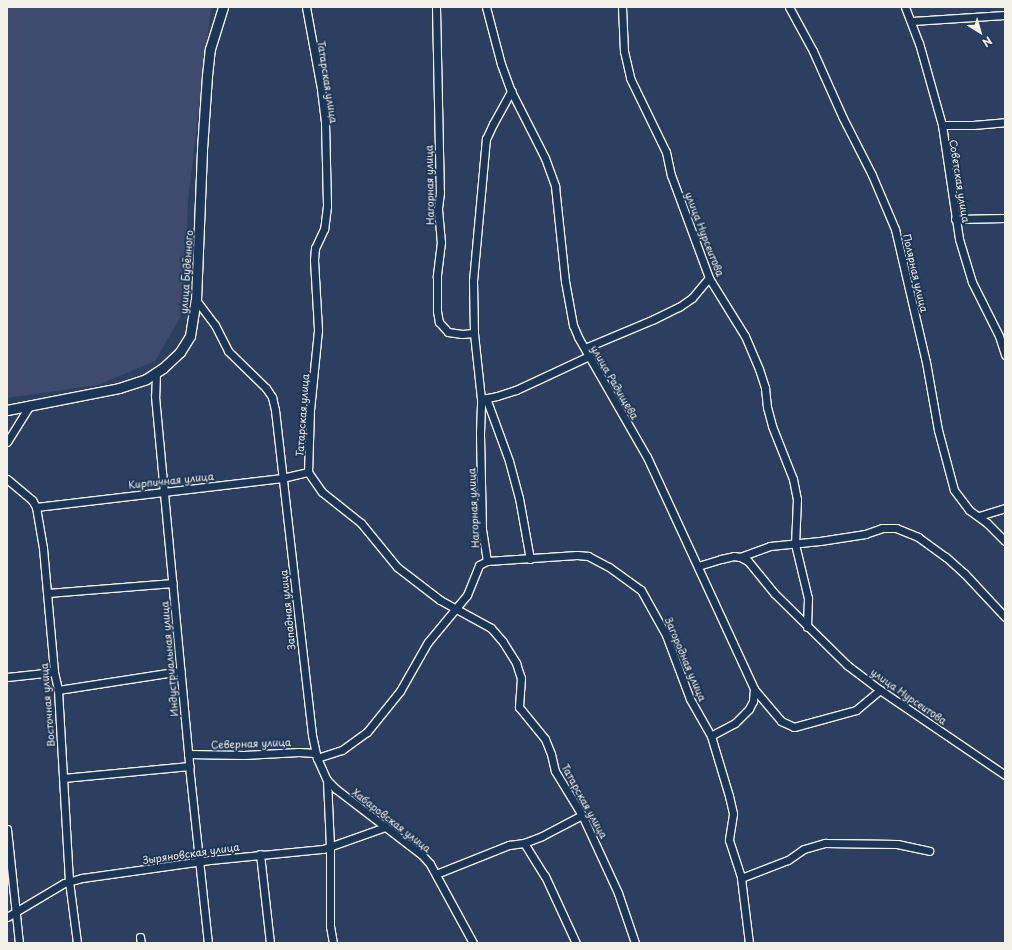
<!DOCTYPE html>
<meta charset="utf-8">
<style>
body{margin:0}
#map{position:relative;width:1012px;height:950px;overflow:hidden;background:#2c3f61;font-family:"Playpen Sans",sans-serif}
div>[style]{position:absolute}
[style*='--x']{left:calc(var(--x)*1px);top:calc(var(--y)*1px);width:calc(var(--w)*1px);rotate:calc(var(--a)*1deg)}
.built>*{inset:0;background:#3f4b6c}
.roads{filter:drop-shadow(1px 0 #f4f1e8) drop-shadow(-1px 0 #f4f1e8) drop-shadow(0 1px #f4f1e8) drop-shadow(0 -1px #f4f1e8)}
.minor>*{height:7px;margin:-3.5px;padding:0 3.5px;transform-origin:3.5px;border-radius:3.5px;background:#1d3557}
.tertiary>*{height:9px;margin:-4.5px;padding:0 4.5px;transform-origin:4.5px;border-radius:4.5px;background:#1d3557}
span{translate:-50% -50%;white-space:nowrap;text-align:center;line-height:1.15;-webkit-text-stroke:4px #1d3557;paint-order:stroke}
.street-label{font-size:10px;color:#f4f1e8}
.frame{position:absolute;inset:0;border:8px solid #f4f1e8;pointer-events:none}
.north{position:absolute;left:960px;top:12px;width:40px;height:40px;-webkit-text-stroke:3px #1d3557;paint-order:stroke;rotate:143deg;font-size:11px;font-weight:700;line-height:16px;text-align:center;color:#f4f1e8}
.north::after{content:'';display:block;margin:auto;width:14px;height:18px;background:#f4f1e8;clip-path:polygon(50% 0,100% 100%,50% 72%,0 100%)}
</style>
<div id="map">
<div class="built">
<div style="clip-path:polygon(7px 7px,211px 7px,188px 200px,185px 309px,155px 361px,98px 385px,7px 398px)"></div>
</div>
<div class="roads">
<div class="minor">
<div style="--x:306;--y:7;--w:83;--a:79.6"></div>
<div style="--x:321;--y:89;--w:33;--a:83"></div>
<div style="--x:325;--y:122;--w:84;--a:88.6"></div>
<div style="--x:327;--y:206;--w:23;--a:97"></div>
<div style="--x:324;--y:229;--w:21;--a:115"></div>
<div style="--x:315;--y:248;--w:12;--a:95"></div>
<div style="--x:314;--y:260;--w:70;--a:86.7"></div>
<div style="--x:318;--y:330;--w:80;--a:95.7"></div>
<div style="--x:310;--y:410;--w:62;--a:91.8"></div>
<div style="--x:308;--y:472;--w:24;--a:55"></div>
<div style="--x:322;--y:492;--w:50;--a:38.5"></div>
<div style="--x:361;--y:523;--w:57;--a:50.7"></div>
<div style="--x:397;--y:567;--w:54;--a:37.5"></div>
<div style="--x:440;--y:600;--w:58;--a:28.8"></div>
<div style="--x:491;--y:628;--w:18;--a:49"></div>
<div style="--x:503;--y:642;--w:25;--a:58"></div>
<div style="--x:516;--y:663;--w:16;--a:72"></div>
<div style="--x:521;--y:678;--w:29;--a:94"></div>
<div style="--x:519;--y:707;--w:41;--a:50.9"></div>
<div style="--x:545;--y:739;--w:16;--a:68"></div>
<div style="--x:551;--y:754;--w:17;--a:77"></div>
<div style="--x:555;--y:771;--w:52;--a:58.5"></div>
<div style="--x:582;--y:815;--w:86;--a:65.2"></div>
<div style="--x:618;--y:893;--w:53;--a:71.2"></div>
<div style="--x:436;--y:7;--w:185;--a:88.8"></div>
<div style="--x:440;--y:192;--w:17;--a:97"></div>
<div style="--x:438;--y:209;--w:33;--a:85"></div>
<div style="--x:441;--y:242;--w:35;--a:97"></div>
<div style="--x:437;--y:277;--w:34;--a:90"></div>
<div style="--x:437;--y:311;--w:11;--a:80"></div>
<div style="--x:439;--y:322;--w:13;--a:48"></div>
<div style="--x:448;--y:332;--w:14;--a:8"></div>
<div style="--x:462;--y:334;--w:12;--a:-5"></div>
<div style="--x:486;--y:7;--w:59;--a:75.3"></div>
<div style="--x:501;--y:64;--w:29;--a:70"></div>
<div style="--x:511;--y:91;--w:75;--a:63.1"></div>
<div style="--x:545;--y:158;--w:30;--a:70"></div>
<div style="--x:555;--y:186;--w:96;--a:84"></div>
<div style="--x:565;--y:281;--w:45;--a:79.7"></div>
<div style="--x:573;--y:325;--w:13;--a:67"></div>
<div style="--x:578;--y:337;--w:138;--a:60.1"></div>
<div style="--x:647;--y:457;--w:255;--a:65.2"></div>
<div style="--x:754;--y:689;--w:12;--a:95"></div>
<div style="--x:753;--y:701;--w:9;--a:117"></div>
<div style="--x:749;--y:709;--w:20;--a:135"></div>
<div style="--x:735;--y:723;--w:27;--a:152"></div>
<div style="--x:622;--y:7;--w:44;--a:87.4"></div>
<div style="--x:624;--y:51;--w:28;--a:77"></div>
<div style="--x:630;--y:78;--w:82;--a:64.1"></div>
<div style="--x:666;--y:152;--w:24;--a:78"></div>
<div style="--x:671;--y:175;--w:110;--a:69.7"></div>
<div style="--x:709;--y:278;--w:68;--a:58.2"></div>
<div style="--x:745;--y:336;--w:36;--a:67"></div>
<div style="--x:759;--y:369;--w:20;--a:72"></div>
<div style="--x:765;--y:388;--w:19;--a:84"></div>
<div style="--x:767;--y:407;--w:20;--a:75"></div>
<div style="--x:772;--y:426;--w:57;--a:68.4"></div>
<div style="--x:793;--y:479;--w:20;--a:79"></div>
<div style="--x:797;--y:499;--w:45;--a:92.5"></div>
<div style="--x:795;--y:544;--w:56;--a:76.5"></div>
<div style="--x:808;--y:598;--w:29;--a:92"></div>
<div style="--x:789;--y:7;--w:50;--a:61.4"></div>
<div style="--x:813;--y:51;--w:73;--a:65.9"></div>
<div style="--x:843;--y:118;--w:64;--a:63"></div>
<div style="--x:872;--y:175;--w:59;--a:66.9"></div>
<div style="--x:895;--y:229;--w:137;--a:76.9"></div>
<div style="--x:926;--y:362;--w:69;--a:80"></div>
<div style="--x:938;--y:430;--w:62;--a:75.1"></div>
<div style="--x:954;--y:490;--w:25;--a:53"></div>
<div style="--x:969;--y:510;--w:22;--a:36"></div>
<div style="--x:987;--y:523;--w:25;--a:45"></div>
<div style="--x:905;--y:7;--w:39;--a:69"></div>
<div style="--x:919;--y:43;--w:85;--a:74.3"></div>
<div style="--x:942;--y:125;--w:115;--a:81.5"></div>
<div style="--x:959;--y:239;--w:45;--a:73.2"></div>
<div style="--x:972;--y:282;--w:60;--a:63.4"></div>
<div style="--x:999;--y:336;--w:20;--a:72"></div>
<div style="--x:912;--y:21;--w:93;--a:-3.7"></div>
<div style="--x:942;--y:125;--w:31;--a:0"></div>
<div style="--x:973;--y:125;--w:32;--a:-5"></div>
<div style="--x:955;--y:219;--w:50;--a:-1.1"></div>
<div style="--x:196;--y:300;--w:31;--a:53"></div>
<div style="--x:215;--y:325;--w:29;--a:63"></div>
<div style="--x:228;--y:351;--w:53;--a:44.2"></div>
<div style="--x:266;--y:388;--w:11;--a:56"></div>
<div style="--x:272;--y:397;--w:13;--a:77"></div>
<div style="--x:275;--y:410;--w:327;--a:83.5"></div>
<div style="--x:312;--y:735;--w:24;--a:78"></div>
<div style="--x:317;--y:758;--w:24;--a:66"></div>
<div style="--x:327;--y:780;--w:66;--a:87.4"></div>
<div style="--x:330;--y:846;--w:80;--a:90"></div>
<div style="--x:330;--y:926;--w:17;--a:80"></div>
<div style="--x:585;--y:348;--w:75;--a:-22.8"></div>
<div style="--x:654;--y:319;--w:28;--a:-26"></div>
<div style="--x:679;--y:307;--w:16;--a:-35"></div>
<div style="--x:692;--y:298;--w:26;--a:-50"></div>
<div style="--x:156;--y:373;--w:23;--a:92"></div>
<div style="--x:155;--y:396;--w:372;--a:84.7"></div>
<div style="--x:189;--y:766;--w:178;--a:83.9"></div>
<div style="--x:486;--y:398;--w:67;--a:69.9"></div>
<div style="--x:509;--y:461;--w:38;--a:75"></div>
<div style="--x:519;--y:498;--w:62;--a:79.8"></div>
<div style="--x:482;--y:399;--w:15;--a:-11"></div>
<div style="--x:497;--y:396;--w:20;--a:-18"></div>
<div style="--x:516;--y:390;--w:81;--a:-25"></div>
<div style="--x:7;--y:442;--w:44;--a:-58.1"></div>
<div style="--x:7;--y:479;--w:33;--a:40"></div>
<div style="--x:32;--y:500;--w:8;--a:60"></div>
<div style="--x:36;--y:507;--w:42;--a:80.3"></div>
<div style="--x:43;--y:548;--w:124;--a:84.9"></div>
<div style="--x:54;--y:672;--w:18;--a:77"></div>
<div style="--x:58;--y:690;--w:191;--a:86.7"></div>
<div style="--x:69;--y:881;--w:63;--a:82.6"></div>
<div style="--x:36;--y:507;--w:248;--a:-6.7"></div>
<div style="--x:282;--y:478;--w:27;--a:-13"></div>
<div style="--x:979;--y:516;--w:27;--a:-17"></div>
<div style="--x:740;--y:557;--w:32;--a:-20"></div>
<div style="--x:770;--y:546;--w:50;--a:-5.7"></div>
<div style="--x:820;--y:541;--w:46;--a:-8.8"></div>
<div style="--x:865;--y:534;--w:18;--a:-19"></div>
<div style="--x:882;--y:528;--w:14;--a:0"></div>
<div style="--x:896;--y:528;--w:24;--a:22"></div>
<div style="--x:918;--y:537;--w:34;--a:36"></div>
<div style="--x:946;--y:557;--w:24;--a:42"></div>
<div style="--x:964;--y:573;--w:60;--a:47"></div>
<div style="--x:487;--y:561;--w:31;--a:-99"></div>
<div style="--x:482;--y:530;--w:97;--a:-91.2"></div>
<div style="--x:480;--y:433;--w:34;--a:-88"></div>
<div style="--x:481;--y:399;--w:66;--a:-96.1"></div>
<div style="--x:474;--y:333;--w:52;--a:-91.1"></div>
<div style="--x:473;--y:281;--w:143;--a:-84.8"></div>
<div style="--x:486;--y:139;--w:17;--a:-65"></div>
<div style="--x:493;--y:124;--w:38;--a:-61"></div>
<div style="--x:698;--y:566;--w:24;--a:-17"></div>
<div style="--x:721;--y:559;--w:13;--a:-13"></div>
<div style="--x:734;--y:556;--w:6;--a:9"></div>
<div style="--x:740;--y:557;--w:9;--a:27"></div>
<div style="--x:748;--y:561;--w:41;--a:50.9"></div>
<div style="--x:774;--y:593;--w:103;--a:44.6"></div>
<div style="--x:847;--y:665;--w:41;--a:37.1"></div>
<div style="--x:880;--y:690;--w:151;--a:34.2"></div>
<div style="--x:48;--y:593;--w:125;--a:-4.6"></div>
<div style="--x:7;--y:677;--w:47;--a:-6.1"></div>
<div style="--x:754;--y:689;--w:42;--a:49.8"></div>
<div style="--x:781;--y:721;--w:14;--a:25"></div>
<div style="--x:794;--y:727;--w:64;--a:-15.3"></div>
<div style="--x:856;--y:710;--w:31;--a:-40"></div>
<div style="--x:58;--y:690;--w:124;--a:-8.8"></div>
<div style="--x:188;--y:754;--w:56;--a:1"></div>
<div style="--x:244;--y:755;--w:55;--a:-3.1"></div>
<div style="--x:299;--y:752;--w:16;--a:4"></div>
<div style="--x:317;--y:758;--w:26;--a:-18"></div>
<div style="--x:342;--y:750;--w:31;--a:-36"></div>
<div style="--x:367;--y:732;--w:53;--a:-51.2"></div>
<div style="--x:400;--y:691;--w:56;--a:-60.3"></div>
<div style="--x:428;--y:642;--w:61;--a:-50.3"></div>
<div style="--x:467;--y:595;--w:32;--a:-68"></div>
<div style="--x:479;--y:565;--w:9;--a:-27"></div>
<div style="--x:487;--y:561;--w:90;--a:-3.8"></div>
<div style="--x:577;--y:555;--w:11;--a:5"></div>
<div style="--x:588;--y:556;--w:24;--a:28"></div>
<div style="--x:609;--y:567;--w:39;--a:36"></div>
<div style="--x:641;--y:590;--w:51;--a:60.9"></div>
<div style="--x:666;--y:635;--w:68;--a:69.4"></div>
<div style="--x:690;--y:699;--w:43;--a:60.4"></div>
<div style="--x:711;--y:736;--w:63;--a:73.3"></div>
<div style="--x:729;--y:796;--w:18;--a:77"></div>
<div style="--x:733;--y:814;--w:26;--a:99"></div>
<div style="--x:729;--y:840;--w:40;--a:72"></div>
<div style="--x:741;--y:878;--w:65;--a:83"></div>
<div style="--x:63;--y:778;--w:127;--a:-5.4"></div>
<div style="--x:327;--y:780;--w:13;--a:45"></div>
<div style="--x:336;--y:789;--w:108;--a:37.5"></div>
<div style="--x:422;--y:855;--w:12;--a:48"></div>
<div style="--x:430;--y:864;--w:90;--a:61.4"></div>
<div style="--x:7;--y:829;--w:115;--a:84"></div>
<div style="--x:524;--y:843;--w:39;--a:58"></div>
<div style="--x:545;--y:876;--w:74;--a:65.2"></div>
<div style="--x:260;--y:854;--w:90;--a:83.6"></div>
<div style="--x:436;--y:874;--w:79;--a:-21.7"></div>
<div style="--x:509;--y:845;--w:15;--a:-8"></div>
<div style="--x:524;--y:843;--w:19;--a:-21"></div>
<div style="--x:542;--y:836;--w:45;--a:-27.7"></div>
<div style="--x:741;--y:878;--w:50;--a:-21"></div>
<div style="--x:788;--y:860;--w:19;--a:-35"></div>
<div style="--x:804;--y:849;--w:22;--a:-16"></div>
<div style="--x:825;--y:843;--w:72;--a:0.8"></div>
<div style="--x:897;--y:844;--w:33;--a:12"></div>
<div style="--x:7;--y:917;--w:66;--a:-30.8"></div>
<div style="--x:64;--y:883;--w:19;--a:-16"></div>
<div style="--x:82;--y:878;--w:129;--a:-8"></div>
<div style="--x:210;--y:860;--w:114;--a:-5.6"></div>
<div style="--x:323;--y:849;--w:66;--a:-19.5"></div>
<div style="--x:140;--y:937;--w:6;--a:81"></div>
</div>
<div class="tertiary">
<div style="--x:7;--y:410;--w:114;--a:-11.1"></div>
<div style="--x:119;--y:388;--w:28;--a:-18"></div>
<div style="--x:146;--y:379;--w:20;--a:-33"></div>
<div style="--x:163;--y:368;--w:23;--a:-43"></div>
<div style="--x:180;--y:352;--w:19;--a:-58"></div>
<div style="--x:190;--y:336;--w:36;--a:-81"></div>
<div style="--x:196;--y:300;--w:151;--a:-87.7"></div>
<div style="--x:202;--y:149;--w:73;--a:-86.1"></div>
<div style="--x:207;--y:76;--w:27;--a:-84"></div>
<div style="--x:210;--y:49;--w:44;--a:-72.8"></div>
</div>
</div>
<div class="street-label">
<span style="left:328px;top:82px;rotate:81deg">Татарская улица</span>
<span style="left:960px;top:181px;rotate:81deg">Советская улица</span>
<span style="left:429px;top:185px;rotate:-91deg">Нагорная улица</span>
<span style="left:705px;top:234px;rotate:69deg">улица Нурсеитова</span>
<span style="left:186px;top:272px;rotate:-86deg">улица Будённого</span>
<span style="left:916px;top:273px;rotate:77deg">Полярная улица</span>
<span style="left:615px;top:382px;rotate:60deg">улица Радищева</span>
<span style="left:302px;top:415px;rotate:-86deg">Татарская улица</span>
<span style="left:171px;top:480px;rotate:-6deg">Кирпичная улица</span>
<span style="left:473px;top:508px;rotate:-93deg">Нагорная улица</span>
<span style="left:287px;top:610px;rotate:-96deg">Западная улица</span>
<span style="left:169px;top:659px;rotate:-95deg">Индустриальная улица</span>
<span style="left:686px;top:659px;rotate:67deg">Загородная улица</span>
<span style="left:909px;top:696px;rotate:35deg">улица Нурсеитова</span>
<span style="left:47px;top:705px;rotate:-95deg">Восточная улица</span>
<span style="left:251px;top:743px;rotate:-2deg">Северная улица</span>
<span style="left:585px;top:801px;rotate:61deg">Татарская улица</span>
<span style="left:392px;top:820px;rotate:38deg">Хабаровская улица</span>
<span style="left:191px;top:853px;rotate:-8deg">Зыряновская улица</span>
</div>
<div class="frame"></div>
<div class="north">N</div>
</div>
